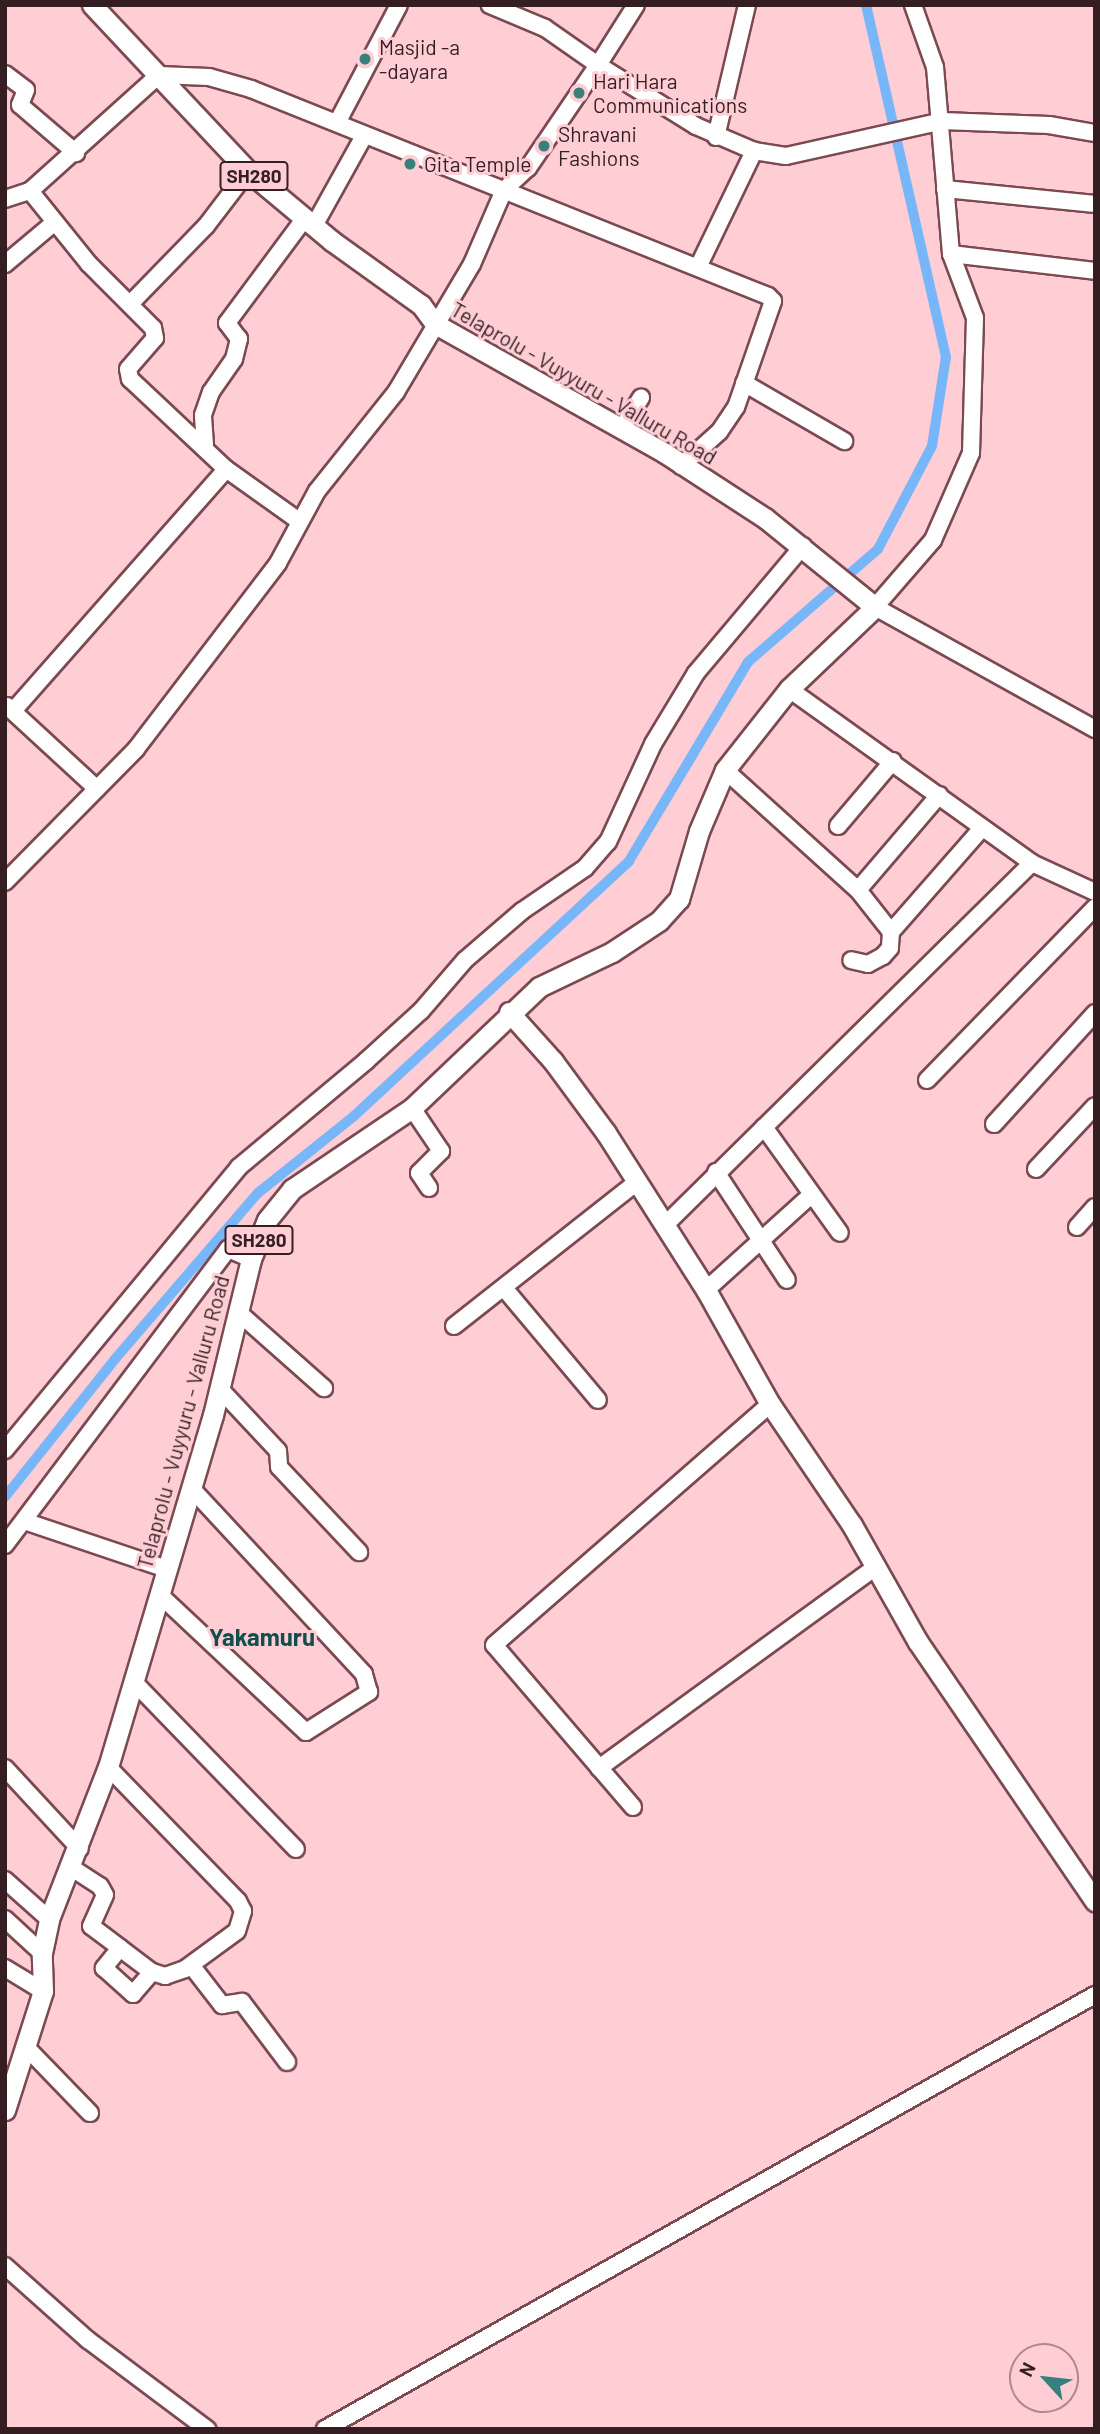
<!DOCTYPE html>
<style>
body{margin:0}
#map{position:relative;width:1100px;height:2434px;overflow:hidden;background:#feced4;font-family:Barlow,sans-serif}
div>[style]{position:absolute}
[style*='--x']{left:calc(var(--x)*1px);top:calc(var(--y)*1px);width:calc(var(--w)*1px);rotate:calc(var(--a)*1deg)}
.canal>*{height:10px;margin:-5px;padding:0 5px;transform-origin:5px;border-radius:5px;background:#76b6f9}
.roads{filter:drop-shadow(2px 0 #7b4a51) drop-shadow(-2px 0 #7b4a51) drop-shadow(0 2px #7b4a51) drop-shadow(0 -2px #7b4a51)}
.minor>*{height:16px;margin:-8px;padding:0 8px;transform-origin:8px;border-radius:8px;background:#fff}
.major>*{height:19px;margin:-9.5px;padding:0 9.5px;transform-origin:9.5px;border-radius:9.5px;background:#fff}
.dots>*{width:19px;height:19px;translate:-50% -50%;box-sizing:border-box;border:4px solid #feced4;border-radius:50%}
span{translate:-50% -50%;white-space:nowrap;text-align:center;line-height:1.15;-webkit-text-stroke:6px #feced4;paint-order:stroke}
.shield-label span{padding:2px 5px;background:#feced4;border:2px solid;border-radius:5px;-webkit-text-stroke-width:0}
.shield-label{font-size:19px;color:#341e21;font-weight:700}
.poi-label{font-size:21px;color:#341e21}
.left{translate:0 -50%;text-align:left}
.street-label{font-size:21px;color:#341e21}
.quarter-label{font-size:24px;color:#114f4c;font-weight:700}
.frame{position:absolute;inset:0;border:7px solid #341e21;pointer-events:none}
.north{position:absolute;left:1009px;top:2343px;width:70px;height:70px;box-sizing:border-box;background:#feced4;border:2px solid #ad888c;border-radius:50%;rotate:297deg;font-size:19px;font-weight:700;line-height:28px;text-align:center;color:#341e21}
.north::after{content:'';display:block;margin:auto;width:24px;height:32px;background:#38807c;clip-path:polygon(50% 0,100% 100%,50% 72%,0 100%)}
</style>
<div id="map">
<div class="canal">
<div style="--x:5;--y:1497;--w:176;--a:-51.4"></div>
<div style="--x:115;--y:1359;--w:219;--a:-49.3"></div>
<div style="--x:258;--y:1193;--w:123;--a:-38.7"></div>
<div style="--x:354;--y:1116;--w:375;--a:-42.8"></div>
<div style="--x:629;--y:861;--w:232;--a:-59.1"></div>
<div style="--x:748;--y:662;--w:172;--a:-41"></div>
<div style="--x:878;--y:549;--w:116;--a:-62.3"></div>
<div style="--x:932;--y:446;--w:90;--a:-81.1"></div>
<div style="--x:946;--y:357;--w:361;--a:-102.8"></div>
</div>
<div class="roads">
<div class="minor">
<div style="--x:636;--y:5;--w:71;--a:122.3"></div>
<div style="--x:598;--y:65;--w:115;--a:31.9"></div>
<div style="--x:696;--y:126;--w:63;--a:23.3"></div>
<div style="--x:754;--y:151;--w:32;--a:9"></div>
<div style="--x:786;--y:156;--w:160;--a:-12.6"></div>
<div style="--x:942;--y:121;--w:107;--a:2.1"></div>
<div style="--x:1049;--y:125;--w:47;--a:9.9"></div>
<div style="--x:913;--y:5;--w:66;--a:70.5"></div>
<div style="--x:935;--y:67;--w:188;--a:85.1"></div>
<div style="--x:951;--y:254;--w:68;--a:69.4"></div>
<div style="--x:975;--y:318;--w:135;--a:91.7"></div>
<div style="--x:971;--y:453;--w:95;--a:113.6"></div>
<div style="--x:933;--y:540;--w:89;--a:130.9"></div>
<div style="--x:875;--y:607;--w:252;--a:29"></div>
<div style="--x:5;--y:74;--w:26;--a:37"></div>
<div style="--x:26;--y:90;--w:16;--a:112"></div>
<div style="--x:20;--y:105;--w:74;--a:40.6"></div>
<div style="--x:337;--y:123;--w:133;--a:-62.3"></div>
<div style="--x:716;--y:137;--w:136;--a:-76.8"></div>
<div style="--x:945;--y:189;--w:151;--a:5.7"></div>
<div style="--x:5;--y:199;--w:26;--a:-18"></div>
<div style="--x:315;--y:224;--w:101;--a:-60.9"></div>
<div style="--x:951;--y:254;--w:145;--a:6.7"></div>
<div style="--x:5;--y:264;--w:65;--a:-40"></div>
<div style="--x:699;--y:265;--w:127;--a:-64.2"></div>
<div style="--x:132;--y:302;--w:106;--a:-45.8"></div>
<div style="--x:206;--y:226;--w:69;--a:-52.6"></div>
<div style="--x:744;--y:383;--w:116;--a:30.1"></div>
<div style="--x:622;--y:428;--w:36;--a:-58"></div>
<div style="--x:205;--y:445;--w:30;--a:-94"></div>
<div style="--x:203;--y:415;--w:24;--a:-71"></div>
<div style="--x:211;--y:392;--w:40;--a:-55.1"></div>
<div style="--x:234;--y:359;--w:21;--a:-76"></div>
<div style="--x:239;--y:339;--w:20;--a:-127"></div>
<div style="--x:227;--y:323;--w:131;--a:-53.4"></div>
<div style="--x:299;--y:521;--w:90;--a:-144.5"></div>
<div style="--x:226;--y:469;--w:132;--a:-136.8"></div>
<div style="--x:130;--y:379;--w:10;--a:-101"></div>
<div style="--x:128;--y:369;--w:41;--a:-48.9"></div>
<div style="--x:155;--y:338;--w:10;--a:-101"></div>
<div style="--x:153;--y:328;--w:91;--a:-135"></div>
<div style="--x:89;--y:264;--w:94;--a:-128.9"></div>
<div style="--x:30;--y:191;--w:173;--a:-42"></div>
<div style="--x:159;--y:75;--w:50;--a:2.3"></div>
<div style="--x:209;--y:77;--w:44;--a:15.9"></div>
<div style="--x:251;--y:89;--w:557;--a:21.82"></div>
<div style="--x:768;--y:296;--w:7;--a:45"></div>
<div style="--x:773;--y:301;--w:112;--a:109.2"></div>
<div style="--x:736;--y:407;--w:30;--a:124"></div>
<div style="--x:719;--y:432;--w:51;--a:138.2"></div>
<div style="--x:789;--y:689;--w:299;--a:35.6"></div>
<div style="--x:1032;--y:863;--w:69;--a:24.7"></div>
<div style="--x:7;--y:706;--w:122;--a:42.7"></div>
<div style="--x:13;--y:711;--w:322;--a:-48.6"></div>
<div style="--x:725;--y:770;--w:179;--a:42.1"></div>
<div style="--x:858;--y:890;--w:53;--a:51.8"></div>
<div style="--x:891;--y:932;--w:16;--a:94"></div>
<div style="--x:890;--y:948;--w:11;--a:131"></div>
<div style="--x:883;--y:956;--w:17;--a:152"></div>
<div style="--x:868;--y:964;--w:17;--a:-167"></div>
<div style="--x:838;--y:826;--w:85;--a:-49.8"></div>
<div style="--x:5;--y:882;--w:187;--a:-45.4"></div>
<div style="--x:136;--y:749;--w:234;--a:-52.6"></div>
<div style="--x:278;--y:563;--w:82;--a:-61.6"></div>
<div style="--x:317;--y:491;--w:127;--a:-51.4"></div>
<div style="--x:396;--y:392;--w:149;--a:-59.3"></div>
<div style="--x:472;--y:264;--w:81;--a:-66.6"></div>
<div style="--x:504;--y:190;--w:33;--a:-43"></div>
<div style="--x:528;--y:168;--w:125;--a:-55.8"></div>
<div style="--x:598;--y:65;--w:65;--a:-145.1"></div>
<div style="--x:545;--y:28;--w:60;--a:-157.3"></div>
<div style="--x:858;--y:890;--w:125;--a:-49.5"></div>
<div style="--x:891;--y:932;--w:138;--a:-48.8"></div>
<div style="--x:927;--y:1080;--w:241;--a:-45.8"></div>
<div style="--x:412;--y:1108;--w:52;--a:56"></div>
<div style="--x:441;--y:1151;--w:31;--a:135"></div>
<div style="--x:419;--y:1173;--w:18;--a:56"></div>
<div style="--x:994;--y:1124;--w:150;--a:-47.7"></div>
<div style="--x:764;--y:1127;--w:130;--a:54.4"></div>
<div style="--x:1036;--y:1169;--w:86;--a:-46.9"></div>
<div style="--x:716;--y:1172;--w:129;--a:56.7"></div>
<div style="--x:664;--y:1226;--w:517;--a:-44.61"></div>
<div style="--x:1077;--y:1227;--w:27;--a:-48"></div>
<div style="--x:504;--y:1288;--w:146;--a:50"></div>
<div style="--x:706;--y:1290;--w:142;--a:-42.1"></div>
<div style="--x:238;--y:1312;--w:115;--a:41.5"></div>
<div style="--x:454;--y:1326;--w:233;--a:-38.2"></div>
<div style="--x:220;--y:1389;--w:85;--a:46.9"></div>
<div style="--x:278;--y:1451;--w:16;--a:86"></div>
<div style="--x:279;--y:1467;--w:117;--a:46.7"></div>
<div style="--x:5;--y:1450;--w:367;--a:-50.4"></div>
<div style="--x:239;--y:1167;--w:165;--a:-39.8"></div>
<div style="--x:366;--y:1061;--w:74;--a:-42.3"></div>
<div style="--x:421;--y:1011;--w:67;--a:-49.2"></div>
<div style="--x:465;--y:960;--w:75;--a:-40.7"></div>
<div style="--x:522;--y:911;--w:76;--a:-34.3"></div>
<div style="--x:585;--y:868;--w:35;--a:-49"></div>
<div style="--x:608;--y:842;--w:108;--a:-65.3"></div>
<div style="--x:653;--y:744;--w:83;--a:-58.8"></div>
<div style="--x:696;--y:673;--w:166;--a:-49.9"></div>
<div style="--x:24;--y:1521;--w:151;--a:18.6"></div>
<div style="--x:5;--y:1545;--w:371;--a:-53"></div>
<div style="--x:228;--y:1249;--w:25;--a:23"></div>
<div style="--x:160;--y:1595;--w:200;--a:43.2"></div>
<div style="--x:306;--y:1732;--w:75;--a:-32.4"></div>
<div style="--x:369;--y:1692;--w:19;--a:-106"></div>
<div style="--x:364;--y:1674;--w:253;--a:-132.9"></div>
<div style="--x:133;--y:1681;--w:234;--a:45.9"></div>
<div style="--x:5;--y:1768;--w:110;--a:47.2"></div>
<div style="--x:599;--y:1768;--w:342;--a:-36"></div>
<div style="--x:633;--y:1807;--w:213;--a:-130.6"></div>
<div style="--x:494;--y:1645;--w:366;--a:-41.1"></div>
<div style="--x:72;--y:1868;--w:33;--a:33"></div>
<div style="--x:100;--y:1886;--w:10;--a:61"></div>
<div style="--x:105;--y:1895;--w:34;--a:114"></div>
<div style="--x:91;--y:1926;--w:36;--a:37"></div>
<div style="--x:120;--y:1948;--w:26;--a:129"></div>
<div style="--x:104;--y:1968;--w:39;--a:42"></div>
<div style="--x:133;--y:1994;--w:29;--a:-49"></div>
<div style="--x:152;--y:1972;--w:14;--a:17"></div>
<div style="--x:165;--y:1976;--w:21;--a:-19"></div>
<div style="--x:185;--y:1969;--w:64;--a:-36.2"></div>
<div style="--x:237;--y:1931;--w:21;--a:-73"></div>
<div style="--x:243;--y:1911;--w:11;--a:-117"></div>
<div style="--x:238;--y:1901;--w:187;--a:-134.1"></div>
<div style="--x:5;--y:1880;--w:59;--a:41.6"></div>
<div style="--x:5;--y:1919;--w:50;--a:42.6"></div>
<div style="--x:120;--y:1948;--w:40;--a:37"></div>
<div style="--x:191;--y:1965;--w:51;--a:52.2"></div>
<div style="--x:222;--y:2005;--w:20;--a:-9"></div>
<div style="--x:242;--y:2002;--w:75;--a:53.1"></div>
<div style="--x:5;--y:1968;--w:44;--a:31.2"></div>
<div style="--x:26;--y:2047;--w:92;--a:45.9"></div>
<div style="--x:5;--y:2266;--w:111;--a:41.7"></div>
<div style="--x:88;--y:2340;--w:149;--a:36.8"></div>
<div style="--x:325;--y:2429;--w:884;--a:-29.41"></div>
</div>
<div class="major">
<div style="--x:509;--y:1012;--w:66;--a:48.1"></div>
<div style="--x:553;--y:1061;--w:89;--a:53.6"></div>
<div style="--x:606;--y:1133;--w:186;--a:57.5"></div>
<div style="--x:706;--y:1290;--w:131;--a:60.7"></div>
<div style="--x:770;--y:1404;--w:146;--a:55.9"></div>
<div style="--x:852;--y:1525;--w:134;--a:60.6"></div>
<div style="--x:918;--y:1642;--w:314;--a:55.7"></div>
<div style="--x:5;--y:2110;--w:125;--a:-72.3"></div>
<div style="--x:43;--y:1991;--w:38;--a:-92"></div>
<div style="--x:42;--y:1953;--w:35;--a:-78"></div>
<div style="--x:49;--y:1919;--w:163;--a:-68.8"></div>
<div style="--x:108;--y:1767;--w:367;--a:-73.4"></div>
<div style="--x:213;--y:1415;--w:161;--a:-76.3"></div>
<div style="--x:251;--y:1259;--w:42;--a:-67.7"></div>
<div style="--x:267;--y:1220;--w:40;--a:-51"></div>
<div style="--x:292;--y:1189;--w:145;--a:-34"></div>
<div style="--x:412;--y:1108;--w:175;--a:-43.6"></div>
<div style="--x:539;--y:987;--w:81;--a:-25.6"></div>
<div style="--x:612;--y:952;--w:56;--a:-33.4"></div>
<div style="--x:659;--y:921;--w:30;--a:-48"></div>
<div style="--x:679;--y:899;--w:71;--a:-73.6"></div>
<div style="--x:699;--y:831;--w:66;--a:-66.9"></div>
<div style="--x:725;--y:770;--w:103;--a:-51.7"></div>
<div style="--x:789;--y:689;--w:119;--a:-43.6"></div>
<div style="--x:875;--y:607;--w:141;--a:-141"></div>
<div style="--x:765;--y:518;--w:119;--a:-147"></div>
<div style="--x:665;--y:453;--w:264;--a:-150.7"></div>
<div style="--x:435;--y:324;--w:24;--a:-126"></div>
<div style="--x:421;--y:305;--w:110;--a:-144.3"></div>
<div style="--x:332;--y:241;--w:109;--a:-140.2"></div>
<div style="--x:248;--y:171;--w:228;--a:-133.2"></div>
</div>
</div>
<div class="dots">
<div style="left:365px;top:59px;background:#38807c"></div>
<div style="left:579px;top:93px;background:#38807c"></div>
<div style="left:544px;top:146px;background:#38807c"></div>
<div style="left:410px;top:164px;background:#38807c"></div>
</div>
<div class="shield-label">
<span style="left:254px;top:176px">SH280</span>
<span style="left:259px;top:1240px">SH280</span>
</div>
<div class="poi-label">
<span class="left" style="left:379px;top:59px">Masjid -a<br>-dayara</span>
<span class="left" style="left:593px;top:93px">Hari Hara<br>Communications</span>
<span class="left" style="left:558px;top:146px">Shravani<br>Fashions</span>
<span class="left" style="left:424px;top:164px">Gita Temple</span>
</div>
<div class="street-label">
<span style="left:584px;top:383px;rotate:30deg">Telaprolu - Vuyyuru - Valluru Road</span>
<span style="left:183px;top:1422px;rotate:-75deg">Telaprolu - Vuyyuru - Valluru Road</span>
</div>
<div class="quarter-label">
<span style="left:262px;top:1637px">Yakamuru</span>
</div>
<div class="frame"></div>
<div class="north">N</div>
</div>
